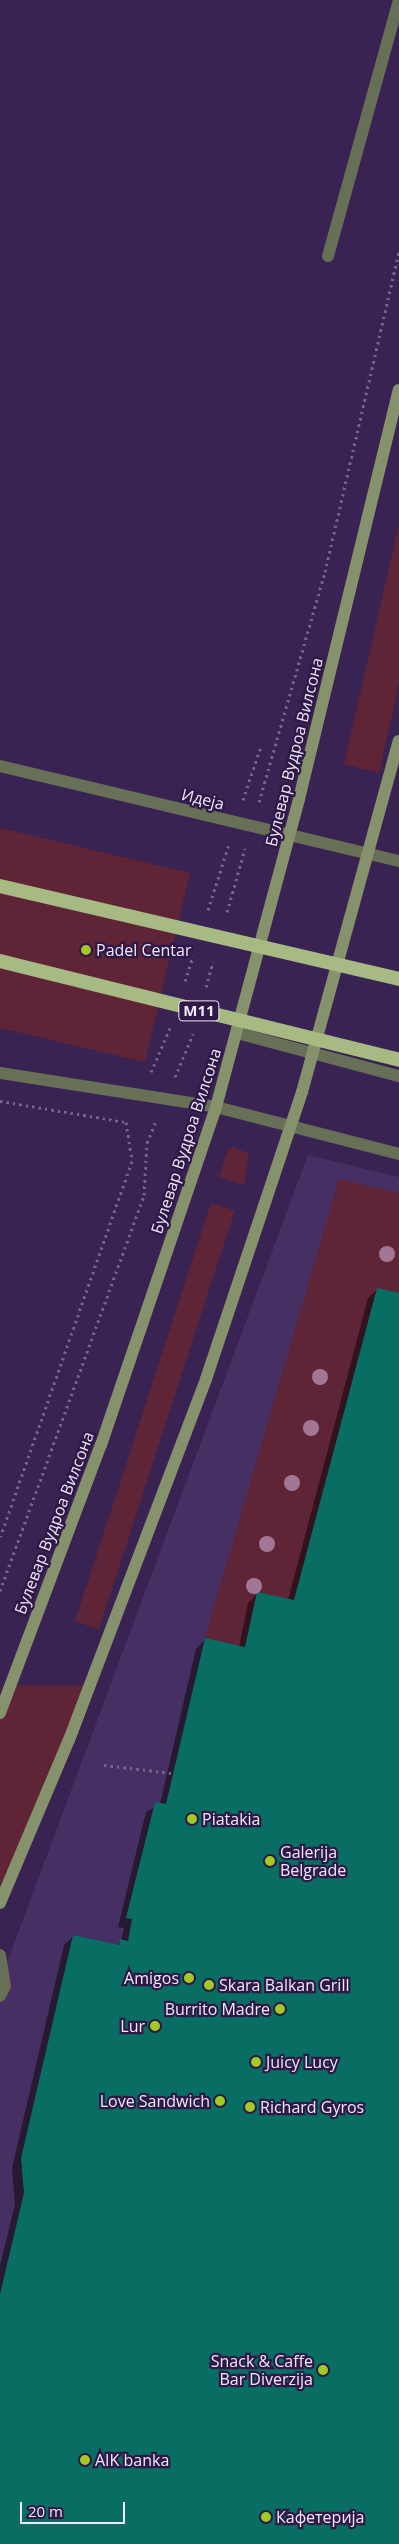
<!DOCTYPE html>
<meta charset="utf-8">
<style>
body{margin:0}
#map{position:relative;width:399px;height:2544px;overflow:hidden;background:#382352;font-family:"Open Sans",sans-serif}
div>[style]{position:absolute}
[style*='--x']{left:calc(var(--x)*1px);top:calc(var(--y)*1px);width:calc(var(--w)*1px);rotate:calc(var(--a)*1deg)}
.built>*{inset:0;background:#462f62}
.green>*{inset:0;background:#5f2537;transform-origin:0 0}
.shadow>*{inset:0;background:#0007}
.building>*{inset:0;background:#086d62}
.path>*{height:3px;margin-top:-1.5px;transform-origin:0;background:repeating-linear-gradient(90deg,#75658a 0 2.5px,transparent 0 6.5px)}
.service>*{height:12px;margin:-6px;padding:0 6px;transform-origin:6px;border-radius:6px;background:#676f57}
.minor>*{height:12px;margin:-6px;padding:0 6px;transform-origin:6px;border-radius:6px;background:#676f57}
.secondary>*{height:12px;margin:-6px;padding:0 6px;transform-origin:6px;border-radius:6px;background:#86926c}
.trunk-bridge>*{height:14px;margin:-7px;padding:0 7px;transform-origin:7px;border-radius:7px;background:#a8ba83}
.trees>*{width:16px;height:16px;margin:-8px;border-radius:50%;background:#a27795}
.dots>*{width:14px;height:14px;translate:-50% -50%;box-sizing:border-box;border:2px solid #2e1846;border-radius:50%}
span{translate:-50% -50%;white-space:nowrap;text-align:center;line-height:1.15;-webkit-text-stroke:4.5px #2e1846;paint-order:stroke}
.shield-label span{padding:1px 4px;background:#2e1846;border:1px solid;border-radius:4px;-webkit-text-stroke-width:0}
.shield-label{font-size:15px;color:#f0e9fb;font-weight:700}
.street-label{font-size:16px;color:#f0e9fb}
.poi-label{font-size:16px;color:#f0e9fb}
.left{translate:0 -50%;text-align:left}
.right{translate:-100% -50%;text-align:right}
.scale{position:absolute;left:20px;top:2502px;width:105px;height:22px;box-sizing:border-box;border:2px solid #f0e9fb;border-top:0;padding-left:6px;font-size:15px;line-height:18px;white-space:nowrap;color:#f0e9fb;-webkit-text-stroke:4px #2e1846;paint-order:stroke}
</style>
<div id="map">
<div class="built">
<div style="clip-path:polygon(308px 1155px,399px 1177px,399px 2544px,0 2544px,0 1981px)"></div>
</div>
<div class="green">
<div style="clip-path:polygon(399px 524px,399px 683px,379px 773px,344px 764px)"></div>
<div style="clip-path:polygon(0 828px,190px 873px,145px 1062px,0 1028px)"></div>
<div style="clip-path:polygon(234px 1147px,249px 1154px,244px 1185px,219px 1177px,227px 1152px)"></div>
<div style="clip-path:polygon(339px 1179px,399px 1193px,399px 1293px,377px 1288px,294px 1600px,257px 1592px,245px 1647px,205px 1638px)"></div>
<div style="left:211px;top:1203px;width:25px;height:440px;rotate:18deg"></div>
<div style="clip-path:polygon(12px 1685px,90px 1686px,0 1903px,0 1713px)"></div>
</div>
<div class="shadow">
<div style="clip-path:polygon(378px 1289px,399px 1294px,399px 2544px,0 2544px,0 2266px,15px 2204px,12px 2168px,64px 1945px,73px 1936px,115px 1946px,121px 1941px,124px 1928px,118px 1927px,146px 1812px,160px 1804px,196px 1649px,205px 1640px,239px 1647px,248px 1603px,258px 1593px,288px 1600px,368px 1298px)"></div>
</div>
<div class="building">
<div style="clip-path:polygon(377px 1288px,399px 1293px,399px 2544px,0 2544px,0 2294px,24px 2193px,21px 2158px,73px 1935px,119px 1945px,120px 1939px,128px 1941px,132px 1919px,126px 1918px,155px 1802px,166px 1804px,205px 1638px,245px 1647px,257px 1592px,294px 1600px)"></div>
</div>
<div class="path">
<div style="--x:243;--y:800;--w:57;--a:-71.6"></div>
<div style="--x:259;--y:802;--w:239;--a:-74"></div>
<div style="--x:325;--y:572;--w:328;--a:-77"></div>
<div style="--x:208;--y:910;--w:69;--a:-72.3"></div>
<div style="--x:227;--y:912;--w:66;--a:-74.1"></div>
<div style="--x:185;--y:981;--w:26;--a:-72"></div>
<div style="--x:206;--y:987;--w:26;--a:-74"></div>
<div style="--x:151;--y:1072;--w:48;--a:-66.6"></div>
<div style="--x:175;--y:1077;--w:47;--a:-67.3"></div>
<div style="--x:0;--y:1101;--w:128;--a:9.5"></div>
<div style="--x:126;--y:1122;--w:39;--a:81"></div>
<div style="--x:132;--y:1161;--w:398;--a:109.3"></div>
<div style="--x:0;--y:1591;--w:421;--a:-70"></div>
<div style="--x:144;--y:1195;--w:52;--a:-86.7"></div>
<div style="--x:147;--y:1143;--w:24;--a:-68"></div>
<div style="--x:104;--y:1765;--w:69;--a:6.6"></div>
</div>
<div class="service">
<div style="--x:237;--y:1033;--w:168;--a:14.9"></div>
<div style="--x:0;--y:1955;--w:31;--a:81"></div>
<div style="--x:5;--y:1986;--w:11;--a:117"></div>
</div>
<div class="minor">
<div style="--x:328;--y:256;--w:266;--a:-74.5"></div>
<div style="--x:0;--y:766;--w:410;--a:13.4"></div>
<div style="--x:0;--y:1073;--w:219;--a:8.9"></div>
<div style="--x:216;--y:1107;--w:189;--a:14.4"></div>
</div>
<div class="secondary">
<div style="--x:0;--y:1713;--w:286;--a:-69.4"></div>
<div style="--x:101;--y:1445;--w:357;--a:-71.2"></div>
<div style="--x:216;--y:1107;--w:319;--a:-74.9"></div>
<div style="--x:299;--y:799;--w:421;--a:-76.3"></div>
<div style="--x:0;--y:1903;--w:177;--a:-67.1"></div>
<div style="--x:69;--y:1740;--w:386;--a:-69.2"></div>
<div style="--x:206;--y:1379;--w:303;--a:-71.5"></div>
<div style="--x:302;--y:1092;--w:364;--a:-74.6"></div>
</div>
<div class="trunk-bridge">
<div style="--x:0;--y:886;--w:410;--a:13.1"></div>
<div style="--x:0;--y:961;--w:411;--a:13.9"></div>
</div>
<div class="trees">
<div style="left:387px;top:1254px"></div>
<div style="left:320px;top:1377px"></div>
<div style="left:311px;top:1428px"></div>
<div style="left:292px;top:1483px"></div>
<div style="left:267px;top:1544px"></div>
<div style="left:254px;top:1586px"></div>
</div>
<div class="dots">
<div style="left:86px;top:950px;background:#a3c927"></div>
<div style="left:192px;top:1819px;background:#a3c927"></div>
<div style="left:270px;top:1861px;background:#a3c927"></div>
<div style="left:189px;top:1978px;background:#a3c927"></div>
<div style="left:209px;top:1985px;background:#a3c927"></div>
<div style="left:280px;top:2009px;background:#a3c927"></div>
<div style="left:155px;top:2026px;background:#a3c927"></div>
<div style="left:256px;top:2062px;background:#a3c927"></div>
<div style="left:220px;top:2101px;background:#a3c927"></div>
<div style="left:250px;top:2107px;background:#a3c927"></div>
<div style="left:323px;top:2370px;background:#a3c927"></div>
<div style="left:85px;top:2460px;background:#a3c927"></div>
<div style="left:266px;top:2517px;background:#a3c927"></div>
</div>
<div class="shield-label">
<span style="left:199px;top:1011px">M11</span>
</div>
<div class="street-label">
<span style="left:294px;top:752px;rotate:-76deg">Булевар Вудроа Вилсона</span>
<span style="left:203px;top:799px;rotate:14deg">Идеја</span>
<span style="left:186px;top:1141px;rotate:-72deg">Булевар Вудроа Вилсона</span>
<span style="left:54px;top:1523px;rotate:-69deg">Булевар Вудроа Вилсона</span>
</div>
<div class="poi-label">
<span class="left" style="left:96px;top:950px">Padel Centar</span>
<span class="left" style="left:202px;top:1819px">Piatakia</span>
<span class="left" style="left:280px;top:1861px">Galerija<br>Belgrade</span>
<span class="right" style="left:179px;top:1978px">Amigos</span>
<span class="left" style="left:219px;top:1985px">Skara Balkan Grill</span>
<span class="right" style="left:270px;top:2009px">Burrito Madre</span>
<span class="right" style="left:145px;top:2026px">Lur</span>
<span class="left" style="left:266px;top:2062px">Juicy Lucy</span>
<span class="right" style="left:210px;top:2101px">Love Sandwich</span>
<span class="left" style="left:260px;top:2107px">Richard Gyros</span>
<span class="right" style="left:313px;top:2370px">Snack &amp; Caffe<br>Bar Diverzija</span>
<span class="left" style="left:95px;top:2460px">AIK banka</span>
<span class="left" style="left:276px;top:2517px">Кафетерија</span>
</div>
<div class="scale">20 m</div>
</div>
